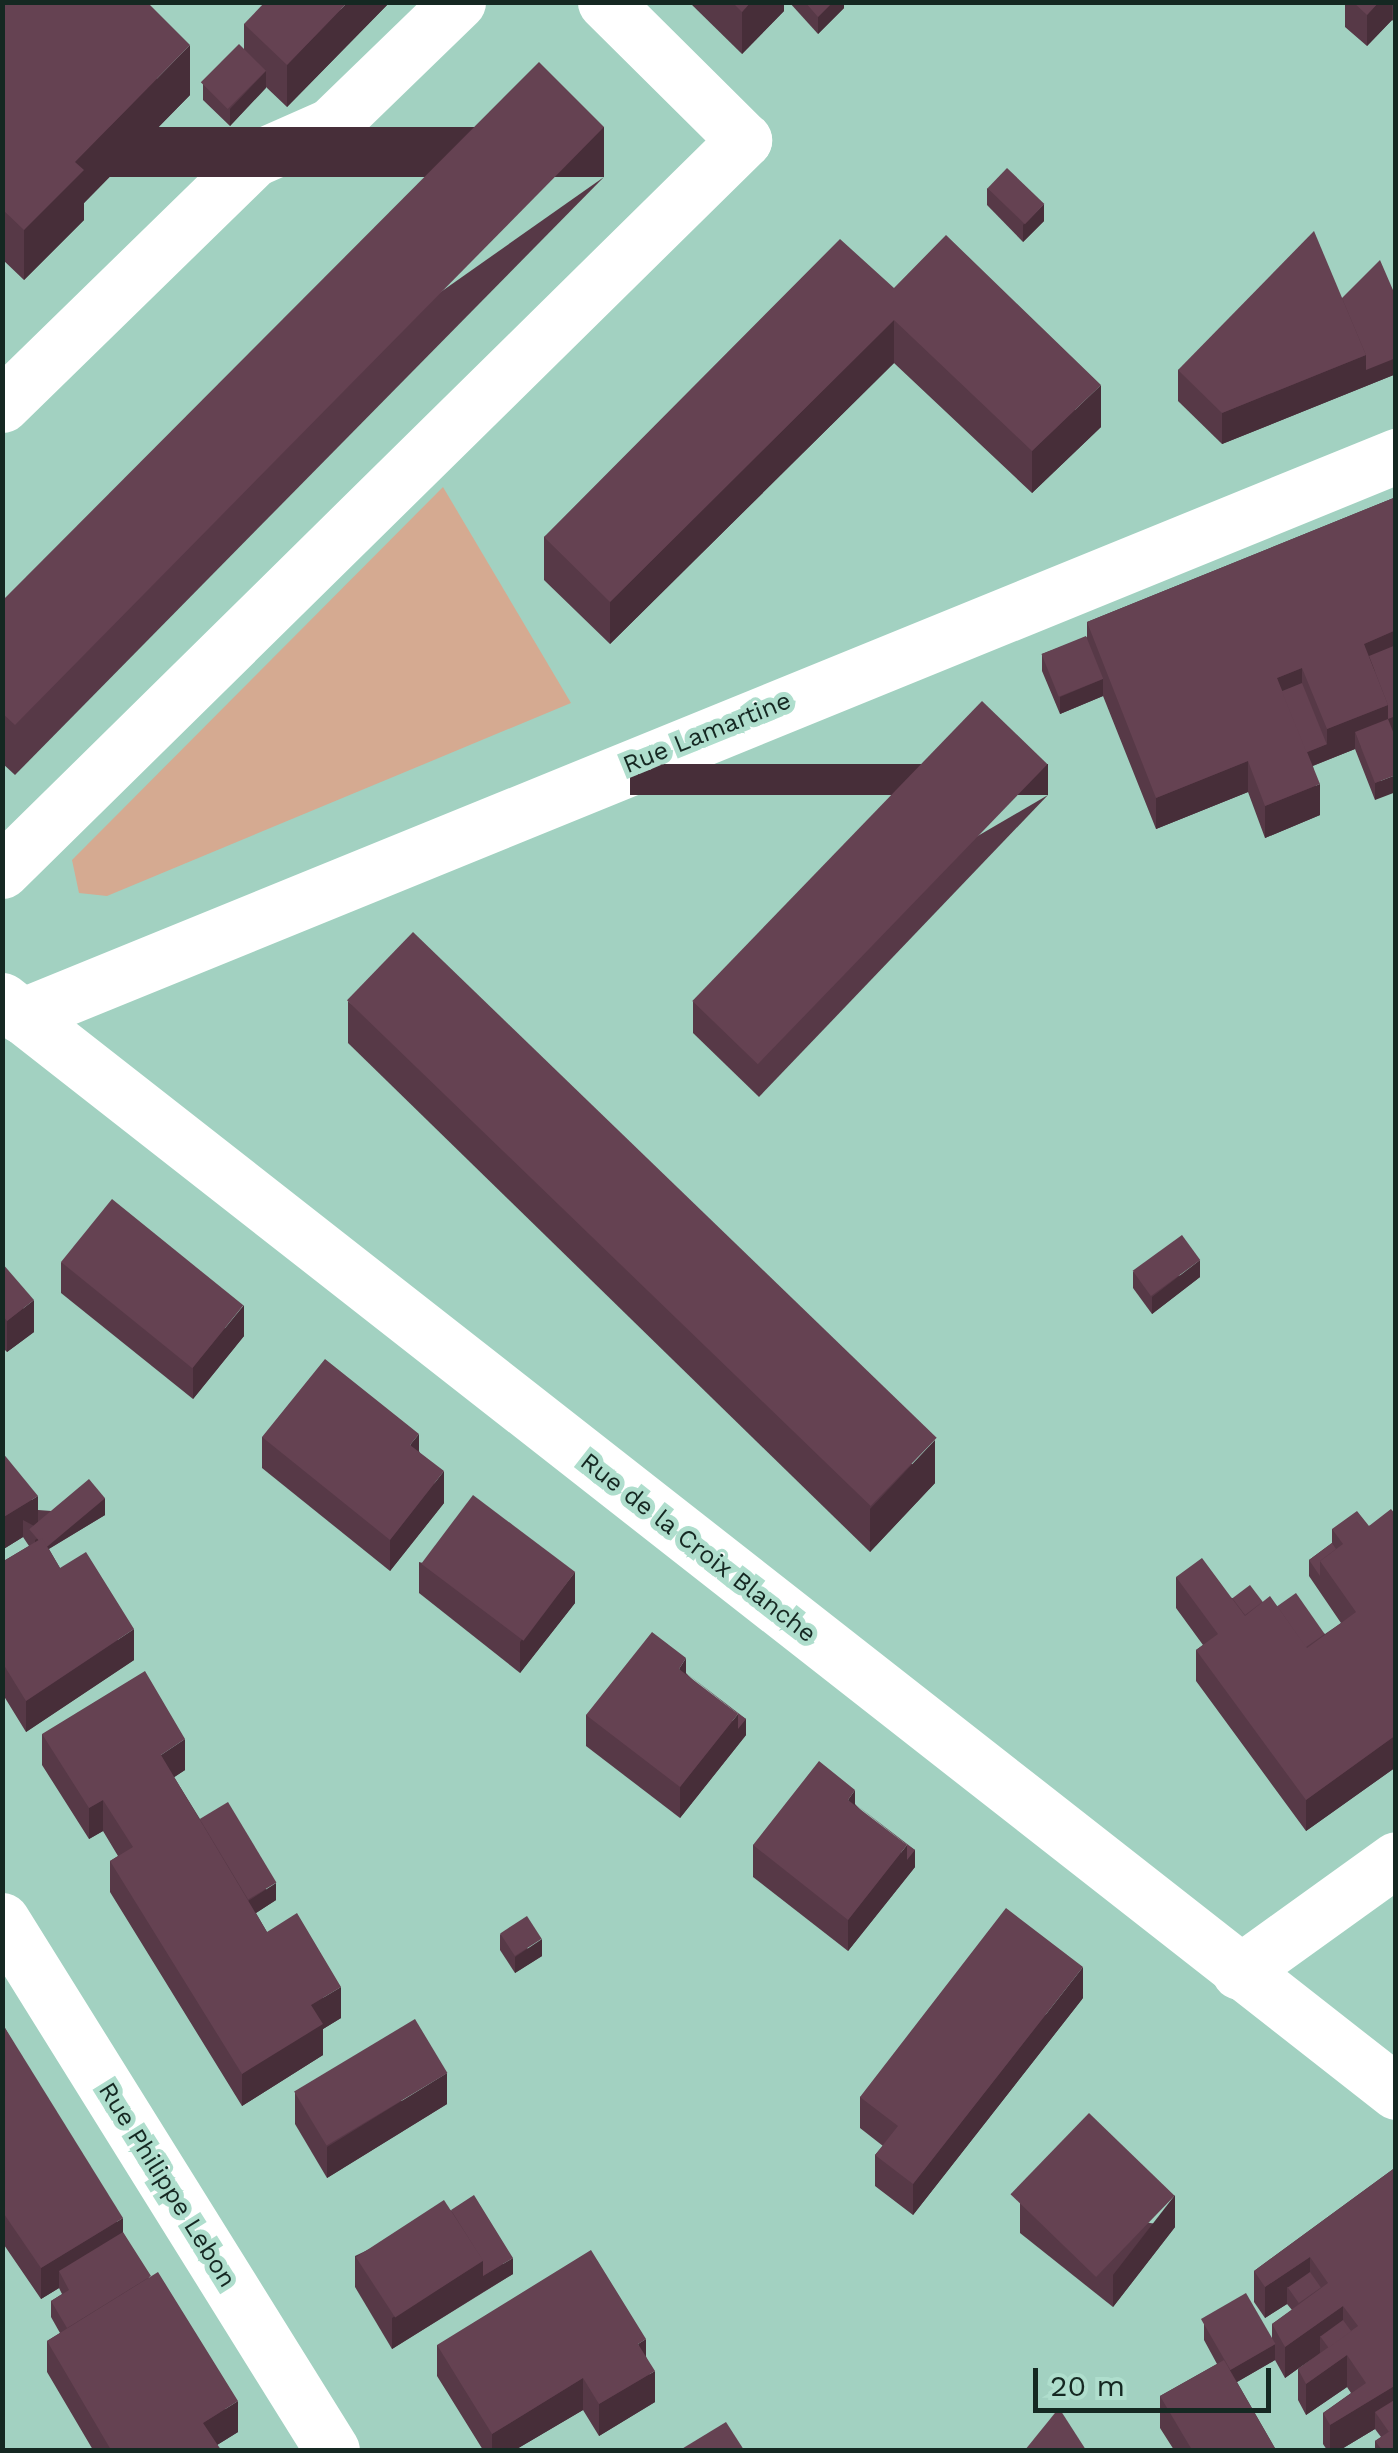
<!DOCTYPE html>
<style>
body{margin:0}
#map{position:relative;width:1398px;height:2453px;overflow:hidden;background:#a2d1c1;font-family:"Work Sans",sans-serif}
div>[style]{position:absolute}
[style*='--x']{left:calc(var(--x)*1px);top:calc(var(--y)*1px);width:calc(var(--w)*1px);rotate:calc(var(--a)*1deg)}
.green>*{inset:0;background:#d5aa91}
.minor>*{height:55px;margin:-27.5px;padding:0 27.5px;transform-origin:27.5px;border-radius:27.5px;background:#fff}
.wall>*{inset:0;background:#573947}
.shaded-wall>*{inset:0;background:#472e39;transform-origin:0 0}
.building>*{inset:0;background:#654252;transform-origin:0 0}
span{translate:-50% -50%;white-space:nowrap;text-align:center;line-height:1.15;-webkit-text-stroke:10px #afdecd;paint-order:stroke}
.street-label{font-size:25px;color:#152822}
.frame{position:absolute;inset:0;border:5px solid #152822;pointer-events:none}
.scale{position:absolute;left:1033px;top:2368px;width:238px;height:45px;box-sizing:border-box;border:5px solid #152822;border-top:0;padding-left:12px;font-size:30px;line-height:35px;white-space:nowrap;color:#152822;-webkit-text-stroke:8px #afdecd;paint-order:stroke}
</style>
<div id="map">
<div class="green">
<div style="clip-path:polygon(443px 487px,571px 703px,107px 896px,79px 893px,72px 860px)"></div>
</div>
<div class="minor">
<div style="--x:2;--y:405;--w:352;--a:-44.3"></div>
<div style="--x:254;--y:159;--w:84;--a:-23.8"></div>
<div style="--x:331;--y:125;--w:177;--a:-44.1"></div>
<div style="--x:2;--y:871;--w:1042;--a:-44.57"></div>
<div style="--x:744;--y:140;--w:196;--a:-135.2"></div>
<div style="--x:2;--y:1000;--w:1771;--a:38.07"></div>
<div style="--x:21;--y:1016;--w:1485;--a:-22.16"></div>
<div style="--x:2;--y:1920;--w:624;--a:58.09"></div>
<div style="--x:1239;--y:1972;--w:193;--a:-35.7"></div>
</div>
<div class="wall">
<div style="clip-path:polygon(2px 2px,190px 95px,84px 203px,84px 220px,24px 280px,2px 259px)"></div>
<div style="clip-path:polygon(390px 2px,287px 107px,266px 87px,230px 126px,203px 100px,203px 84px,244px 49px,244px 24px)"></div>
<div style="clip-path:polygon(689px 2px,784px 2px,784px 11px,742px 54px)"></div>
<div style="clip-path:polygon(789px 2px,844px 2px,844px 8px,818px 34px)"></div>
<div style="clip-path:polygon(1345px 2px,1396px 2px,1396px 23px,1392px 20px,1367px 46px,1345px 27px)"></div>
<div style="clip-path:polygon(604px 177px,15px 775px,2px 763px,2px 601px)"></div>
<div style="clip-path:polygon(987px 188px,1044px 221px,1023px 242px,987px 205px)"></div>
<div style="clip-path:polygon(894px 288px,1101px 427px,1032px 493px,894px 363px,610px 644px,544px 580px,544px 537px)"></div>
<div style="clip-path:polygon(1396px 297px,1396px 374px,1222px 444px,1178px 401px,1178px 370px,1342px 298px)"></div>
<div style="clip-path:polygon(1396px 497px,1394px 734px,1375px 800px,1355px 749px,1313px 766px,1320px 815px,1265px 838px,1248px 792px,1156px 829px,1103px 696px,1060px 714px,1042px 671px,1042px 654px,1087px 637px,1087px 622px)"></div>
<div style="clip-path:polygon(1048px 795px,759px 1097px,693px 1033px,693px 1002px)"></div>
<div style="clip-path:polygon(348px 1001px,935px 1483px,870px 1552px,348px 1043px)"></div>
<div style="clip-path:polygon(61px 1262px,244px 1336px,193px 1399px,61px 1293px)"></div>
<div style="clip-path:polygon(2px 1263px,34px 1332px,7px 1352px,2px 1347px)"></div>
<div style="clip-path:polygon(1133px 1272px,1200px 1277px,1152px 1314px,1133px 1288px)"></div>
<div style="clip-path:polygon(262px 1437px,419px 1451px,444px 1503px,390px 1571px,262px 1468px)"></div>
<div style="clip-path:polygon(2px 1452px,38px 1510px,105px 1515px,49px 1549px,60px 1568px,134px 1660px,26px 1732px,2px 1693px,2px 1562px,29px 1546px,23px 1537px,2px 1550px)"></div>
<div style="clip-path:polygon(1396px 1515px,1396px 1767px,1306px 1831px,1196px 1681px,1196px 1650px,1203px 1645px,1176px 1608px,1176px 1577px,1232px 1598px,1263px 1602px,1277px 1606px,1325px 1634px,1341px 1623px,1309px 1576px,1309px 1560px,1332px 1543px,1332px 1529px,1369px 1526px)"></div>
<div style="clip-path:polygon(419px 1562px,575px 1603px,520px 1673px,419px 1593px)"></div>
<div style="clip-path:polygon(686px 1673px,746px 1735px,680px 1818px,586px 1746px,586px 1715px)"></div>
<div style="clip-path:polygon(42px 1734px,185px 1770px,174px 1777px,200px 1819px,276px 1900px,256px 1913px,267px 1932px,341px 2018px,323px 2029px,323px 2055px,242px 2106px,110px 1892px,110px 1861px,118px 1856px,103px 1831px,89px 1839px,42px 1765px)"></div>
<div style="clip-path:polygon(855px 1804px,915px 1867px,848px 1951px,753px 1877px,753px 1845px)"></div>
<div style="clip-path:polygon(500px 1934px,542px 1956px,515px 1973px,500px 1950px)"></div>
<div style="clip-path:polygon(1083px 1998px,913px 2215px,875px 2186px,875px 2155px,883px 2146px,860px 2128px,860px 2097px)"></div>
<div style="clip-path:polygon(2px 2023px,238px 2432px,217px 2445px,221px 2450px,93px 2450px,47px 2372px,47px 2341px,60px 2333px,51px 2317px,51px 2301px,62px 2294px,59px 2288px,41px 2299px,2px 2242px)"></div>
<div style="clip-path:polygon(295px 2093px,447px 2104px,327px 2178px,295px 2124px)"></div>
<div style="clip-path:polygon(1396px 2167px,1396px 2450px,1375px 2450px,1375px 2441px,1381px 2437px,1375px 2429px,1340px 2450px,1327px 2450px,1323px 2444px,1323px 2413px,1351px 2393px,1347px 2387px,1306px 2415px,1298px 2400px,1298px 2369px,1314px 2357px,1285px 2378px,1275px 2360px,1237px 2382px,1276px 2450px,1174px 2450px,1160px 2428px,1160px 2396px,1217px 2364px,1204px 2340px,1204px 2323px,1272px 2339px,1272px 2324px,1292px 2310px,1287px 2304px,1265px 2318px,1254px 2302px,1254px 2271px)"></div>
<div style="clip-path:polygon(1020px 2202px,1175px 2227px,1113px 2307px,1020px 2233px)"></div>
<div style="clip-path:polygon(451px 2210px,513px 2274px,392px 2349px,355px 2287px,355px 2256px)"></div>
<div style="clip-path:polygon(437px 2345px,646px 2356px,655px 2402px,599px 2436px,583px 2410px,515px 2450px,483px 2450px,437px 2376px)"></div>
</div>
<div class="shaded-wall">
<div style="clip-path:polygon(348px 2px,390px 2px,287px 107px,287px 65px)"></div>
<div style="clip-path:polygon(751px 2px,784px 2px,784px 11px,742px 54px,742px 12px)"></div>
<div style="clip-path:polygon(833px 2px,844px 2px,844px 8px,818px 34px,818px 17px)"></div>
<div style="clip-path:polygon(1379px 2px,1392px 2px,1392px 20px,1367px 46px,1367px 15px)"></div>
<div style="clip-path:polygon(190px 45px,190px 95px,84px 203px,84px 220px,24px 280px,24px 230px,75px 162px)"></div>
<div style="clip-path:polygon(266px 71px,266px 88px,230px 126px,230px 109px)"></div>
<div style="left:604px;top:127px;width:50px;height:839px;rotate:90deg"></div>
<div style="clip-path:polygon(1044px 204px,1044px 221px,1023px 242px,1023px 225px)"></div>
<div style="clip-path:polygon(894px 320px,894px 363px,610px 644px,610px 602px)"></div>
<div style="clip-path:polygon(1366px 355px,1396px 358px,1396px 374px,1222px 444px,1222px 413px)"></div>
<div style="clip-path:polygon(1101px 385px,1101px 427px,1032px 493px,1032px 451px)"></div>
<div style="clip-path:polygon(1396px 630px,1396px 661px,1369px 673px,1364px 644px)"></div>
<div style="clip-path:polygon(1302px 668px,1302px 699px,1283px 707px,1277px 678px)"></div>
<div style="clip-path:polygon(1103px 679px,1103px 696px,1060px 714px,1060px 697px)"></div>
<div style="clip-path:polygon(1388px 705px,1396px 716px,1396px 733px,1361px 747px,1355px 732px,1355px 749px,1327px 760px,1327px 729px)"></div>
<div style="clip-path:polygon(1327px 744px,1327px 760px,1302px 770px,1302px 754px)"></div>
<div style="clip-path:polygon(1248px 761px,1248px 792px,1156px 829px,1156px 798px)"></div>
<div style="left:1048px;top:764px;width:31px;height:418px;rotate:90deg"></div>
<div style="clip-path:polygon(1396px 775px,1396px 792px,1375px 800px,1375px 783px)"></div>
<div style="clip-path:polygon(1320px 784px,1320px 815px,1265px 838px,1265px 806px)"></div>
<div style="clip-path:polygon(1200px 1260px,1200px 1277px,1152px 1314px,1152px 1297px)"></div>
<div style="clip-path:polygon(34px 1300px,34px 1332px,7px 1352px,7px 1321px)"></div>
<div style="clip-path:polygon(244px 1305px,244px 1336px,193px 1399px,193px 1367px)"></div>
<div style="clip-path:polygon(419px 1434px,419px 1465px,410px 1445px)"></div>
<div style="clip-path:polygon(935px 1440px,935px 1483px,870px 1552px,870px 1509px)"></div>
<div style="clip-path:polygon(444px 1471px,444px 1503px,390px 1571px,390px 1540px)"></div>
<div style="clip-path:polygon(38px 1496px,38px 1528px,23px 1520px,23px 1537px,2px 1550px,2px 1518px)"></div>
<div style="clip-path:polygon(105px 1498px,105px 1515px,35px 1557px,35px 1540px)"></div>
<div style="clip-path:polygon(575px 1572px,575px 1603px,520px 1673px,520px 1642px)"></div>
<div style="clip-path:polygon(134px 1629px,134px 1660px,26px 1732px,26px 1701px)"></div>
<div style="clip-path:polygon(686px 1658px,686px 1688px,679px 1669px)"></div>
<div style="clip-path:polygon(738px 1714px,746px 1719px,746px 1735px,680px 1818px,680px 1787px)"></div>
<div style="clip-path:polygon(1396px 1735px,1396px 1767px,1306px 1831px,1306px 1800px)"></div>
<div style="clip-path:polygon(185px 1739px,185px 1770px,161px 1786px,161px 1755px)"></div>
<div style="clip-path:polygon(855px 1790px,855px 1820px,848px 1800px)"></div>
<div style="clip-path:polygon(103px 1800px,103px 1831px,89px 1839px,89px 1808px)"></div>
<div style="clip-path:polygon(907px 1845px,915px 1850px,915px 1867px,848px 1951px,848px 1920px)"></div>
<div style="clip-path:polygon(276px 1883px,276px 1900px,242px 1922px,242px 1905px)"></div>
<div style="clip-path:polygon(542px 1939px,542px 1956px,515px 1973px,515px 1957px)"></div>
<div style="clip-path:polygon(1083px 1967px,1083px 1998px,913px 2215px,913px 2184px)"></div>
<div style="clip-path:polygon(341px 1987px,341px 2018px,323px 2029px,323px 2055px,242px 2106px,242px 2074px,311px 2005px)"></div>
<div style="clip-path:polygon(447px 2073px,447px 2104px,327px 2178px,327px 2147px)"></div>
<div style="clip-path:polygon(1175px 2195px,1175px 2227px,1113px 2307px,1113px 2275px)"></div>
<div style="clip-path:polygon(123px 2218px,123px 2249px,59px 2271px,59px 2288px,41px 2299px,41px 2268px)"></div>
<div style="clip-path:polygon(1310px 2257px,1310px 2288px,1287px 2287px,1287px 2304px,1265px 2318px,1265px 2287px)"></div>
<div style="clip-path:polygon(513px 2258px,513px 2274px,483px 2292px,483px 2276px)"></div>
<div style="clip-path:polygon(483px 2261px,483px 2292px,392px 2349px,392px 2318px)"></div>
<div style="clip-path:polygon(1343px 2306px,1343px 2337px,1320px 2336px,1320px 2353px,1285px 2378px,1285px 2347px)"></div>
<div style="clip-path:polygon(646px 2339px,646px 2370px,638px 2344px)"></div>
<div style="clip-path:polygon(1275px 2344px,1275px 2360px,1230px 2386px,1230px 2370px)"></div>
<div style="clip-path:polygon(1347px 2355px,1347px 2387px,1306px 2415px,1306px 2384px)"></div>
<div style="clip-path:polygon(655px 2371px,655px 2402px,599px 2436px,599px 2404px)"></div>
<div style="clip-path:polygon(583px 2378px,583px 2410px,515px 2450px,492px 2450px,492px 2434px)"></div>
<div style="clip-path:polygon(1396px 2385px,1396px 2416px,1375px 2412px,1375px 2429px,1340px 2450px,1330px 2450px,1330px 2425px)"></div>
<div style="clip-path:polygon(238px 2401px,238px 2432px,209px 2450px,203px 2423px)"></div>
</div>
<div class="building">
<div style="clip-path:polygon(2px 2px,147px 2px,190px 45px,75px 162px,84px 170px,24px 230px,2px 209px)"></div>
<div style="clip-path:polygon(265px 2px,348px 2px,287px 65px,244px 24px)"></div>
<div style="clip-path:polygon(732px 2px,751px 2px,742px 12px)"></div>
<div style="clip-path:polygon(805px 2px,833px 2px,818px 17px)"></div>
<div style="clip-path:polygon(1353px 2px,1379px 2px,1367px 15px)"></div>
<div style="left:239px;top:44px;width:38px;height:54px;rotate:45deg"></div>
<div style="clip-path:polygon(539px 62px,604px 127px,15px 725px,2px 713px,2px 601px)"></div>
<div style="left:1007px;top:168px;width:52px;height:28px;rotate:44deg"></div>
<div style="clip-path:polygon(1314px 231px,1366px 355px,1222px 413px,1178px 370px)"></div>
<div style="clip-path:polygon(946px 235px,1101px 385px,1032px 451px,894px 320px,610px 602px,544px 537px,840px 239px,894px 288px)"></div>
<div style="clip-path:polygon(1380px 260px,1396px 297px,1396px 358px,1366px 370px,1366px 355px,1342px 298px)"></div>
<div style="clip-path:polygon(1396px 497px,1396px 630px,1364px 644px,1388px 705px,1327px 729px,1302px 668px,1277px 678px,1320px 784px,1265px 806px,1248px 761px,1156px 798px,1087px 622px)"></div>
<div style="left:1086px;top:636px;width:46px;height:48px;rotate:68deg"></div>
<div style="clip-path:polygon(1396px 645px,1396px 716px,1388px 719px,1388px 705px,1369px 656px)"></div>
<div style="left:1302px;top:683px;width:66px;height:22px;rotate:68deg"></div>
<div style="left:982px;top:701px;width:91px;height:417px;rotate:44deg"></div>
<div style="clip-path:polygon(1388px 719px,1396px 739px,1396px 775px,1375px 783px,1355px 732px)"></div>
<div style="left:413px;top:932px;width:728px;height:95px;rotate:44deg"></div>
<div style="left:112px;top:1199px;width:169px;height:81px;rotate:39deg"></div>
<div style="left:1182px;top:1235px;width:31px;height:61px;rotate:54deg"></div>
<div style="clip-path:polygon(2px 1263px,34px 1300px,7px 1321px,2px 1315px)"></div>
<div style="clip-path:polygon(325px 1359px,419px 1434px,410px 1445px,444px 1471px,390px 1540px,262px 1437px)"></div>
<div style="clip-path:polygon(2px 1452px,38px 1496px,2px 1518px)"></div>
<div style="left:89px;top:1479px;width:25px;height:78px;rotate:50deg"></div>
<div style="left:473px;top:1495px;width:128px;height:86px;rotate:37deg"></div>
<div style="clip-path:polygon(1391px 1509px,1396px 1515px,1396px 1735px,1306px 1800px,1196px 1650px,1218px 1634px,1176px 1577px,1202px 1558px,1245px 1616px,1270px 1596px,1307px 1648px,1356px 1612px,1320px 1561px,1343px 1544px,1332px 1529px,1357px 1511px,1369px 1526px)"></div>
<div style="clip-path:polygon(42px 1538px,60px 1568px,86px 1552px,134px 1629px,26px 1701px,2px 1662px,2px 1562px)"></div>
<div style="clip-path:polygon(1332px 1543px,1336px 1549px,1320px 1561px,1320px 1576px,1309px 1560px)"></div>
<div style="left:1250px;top:1585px;width:21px;height:22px;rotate:53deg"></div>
<div style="left:1296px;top:1593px;width:50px;height:23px;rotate:55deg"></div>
<div style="clip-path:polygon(652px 1632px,686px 1658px,679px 1669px,738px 1714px,680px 1787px,586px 1715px)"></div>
<div style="clip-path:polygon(145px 1671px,185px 1739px,161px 1755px,267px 1932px,297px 1913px,341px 1987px,311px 2005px,323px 2024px,242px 2074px,110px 1861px,133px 1847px,103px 1800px,89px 1808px,42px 1734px)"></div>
<div style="clip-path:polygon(686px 1673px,746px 1719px,738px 1729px,738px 1714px)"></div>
<div style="clip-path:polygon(819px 1761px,855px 1790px,848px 1800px,907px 1845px,848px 1920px,753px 1845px)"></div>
<div style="left:228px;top:1802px;width:94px;height:33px;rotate:59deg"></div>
<div style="clip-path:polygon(855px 1804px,915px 1850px,907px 1860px,907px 1845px)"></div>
<div style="clip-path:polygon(1006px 1908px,1083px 1967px,913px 2184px,875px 2155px,898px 2126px,860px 2097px)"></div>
<div style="left:527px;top:1916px;width:27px;height:32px;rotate:57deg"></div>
<div style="left:415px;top:2019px;width:63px;height:141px;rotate:59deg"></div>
<div style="clip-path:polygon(2px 2023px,123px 2218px,41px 2268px,2px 2211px)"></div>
<div style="left:1089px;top:2113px;width:119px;height:113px;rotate:44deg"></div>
<div style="clip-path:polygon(1396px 2167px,1396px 2385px,1330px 2425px,1323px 2413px,1366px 2383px,1347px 2355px,1306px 2384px,1298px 2369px,1358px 2326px,1343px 2306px,1285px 2347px,1272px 2324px,1328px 2283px,1310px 2257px,1265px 2287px,1254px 2271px)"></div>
<div style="clip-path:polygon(474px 2195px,513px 2258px,483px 2276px,483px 2261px,451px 2210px)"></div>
<div style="left:444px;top:2200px;width:72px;height:105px;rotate:57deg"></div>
<div style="clip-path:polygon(123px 2232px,151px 2276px,67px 2328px,51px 2301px,69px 2290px,59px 2271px)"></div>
<div style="clip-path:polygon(591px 2250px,646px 2339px,638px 2344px,655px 2371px,599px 2404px,583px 2378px,492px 2434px,437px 2345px)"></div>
<div style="clip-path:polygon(158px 2272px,238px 2401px,203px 2423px,221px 2450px,111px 2450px,47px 2341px)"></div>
<div style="left:1310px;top:2272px;width:19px;height:27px;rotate:55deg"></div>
<div style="left:1246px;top:2293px;width:59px;height:52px;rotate:60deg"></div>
<div style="left:1343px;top:2320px;width:14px;height:28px;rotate:54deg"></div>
<div style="clip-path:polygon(1224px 2360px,1276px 2450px,1192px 2450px,1160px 2396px)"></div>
<div style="clip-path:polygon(1396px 2399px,1396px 2427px,1389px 2432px,1375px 2412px)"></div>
<div style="clip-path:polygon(1059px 2408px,1086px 2450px,1025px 2450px)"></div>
<div style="clip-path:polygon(726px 2422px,744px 2450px,680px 2450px)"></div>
<div style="clip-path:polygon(1396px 2427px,1396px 2450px,1382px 2450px,1375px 2441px)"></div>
</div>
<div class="street-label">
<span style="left:707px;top:733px;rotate:-22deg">Rue Lamartine</span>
<span style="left:698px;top:1548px;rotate:38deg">Rue de la Croix Blanche</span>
<span style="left:167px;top:2185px;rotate:58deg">Rue Philippe Lebon</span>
</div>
<div class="frame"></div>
<div class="scale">20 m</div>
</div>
